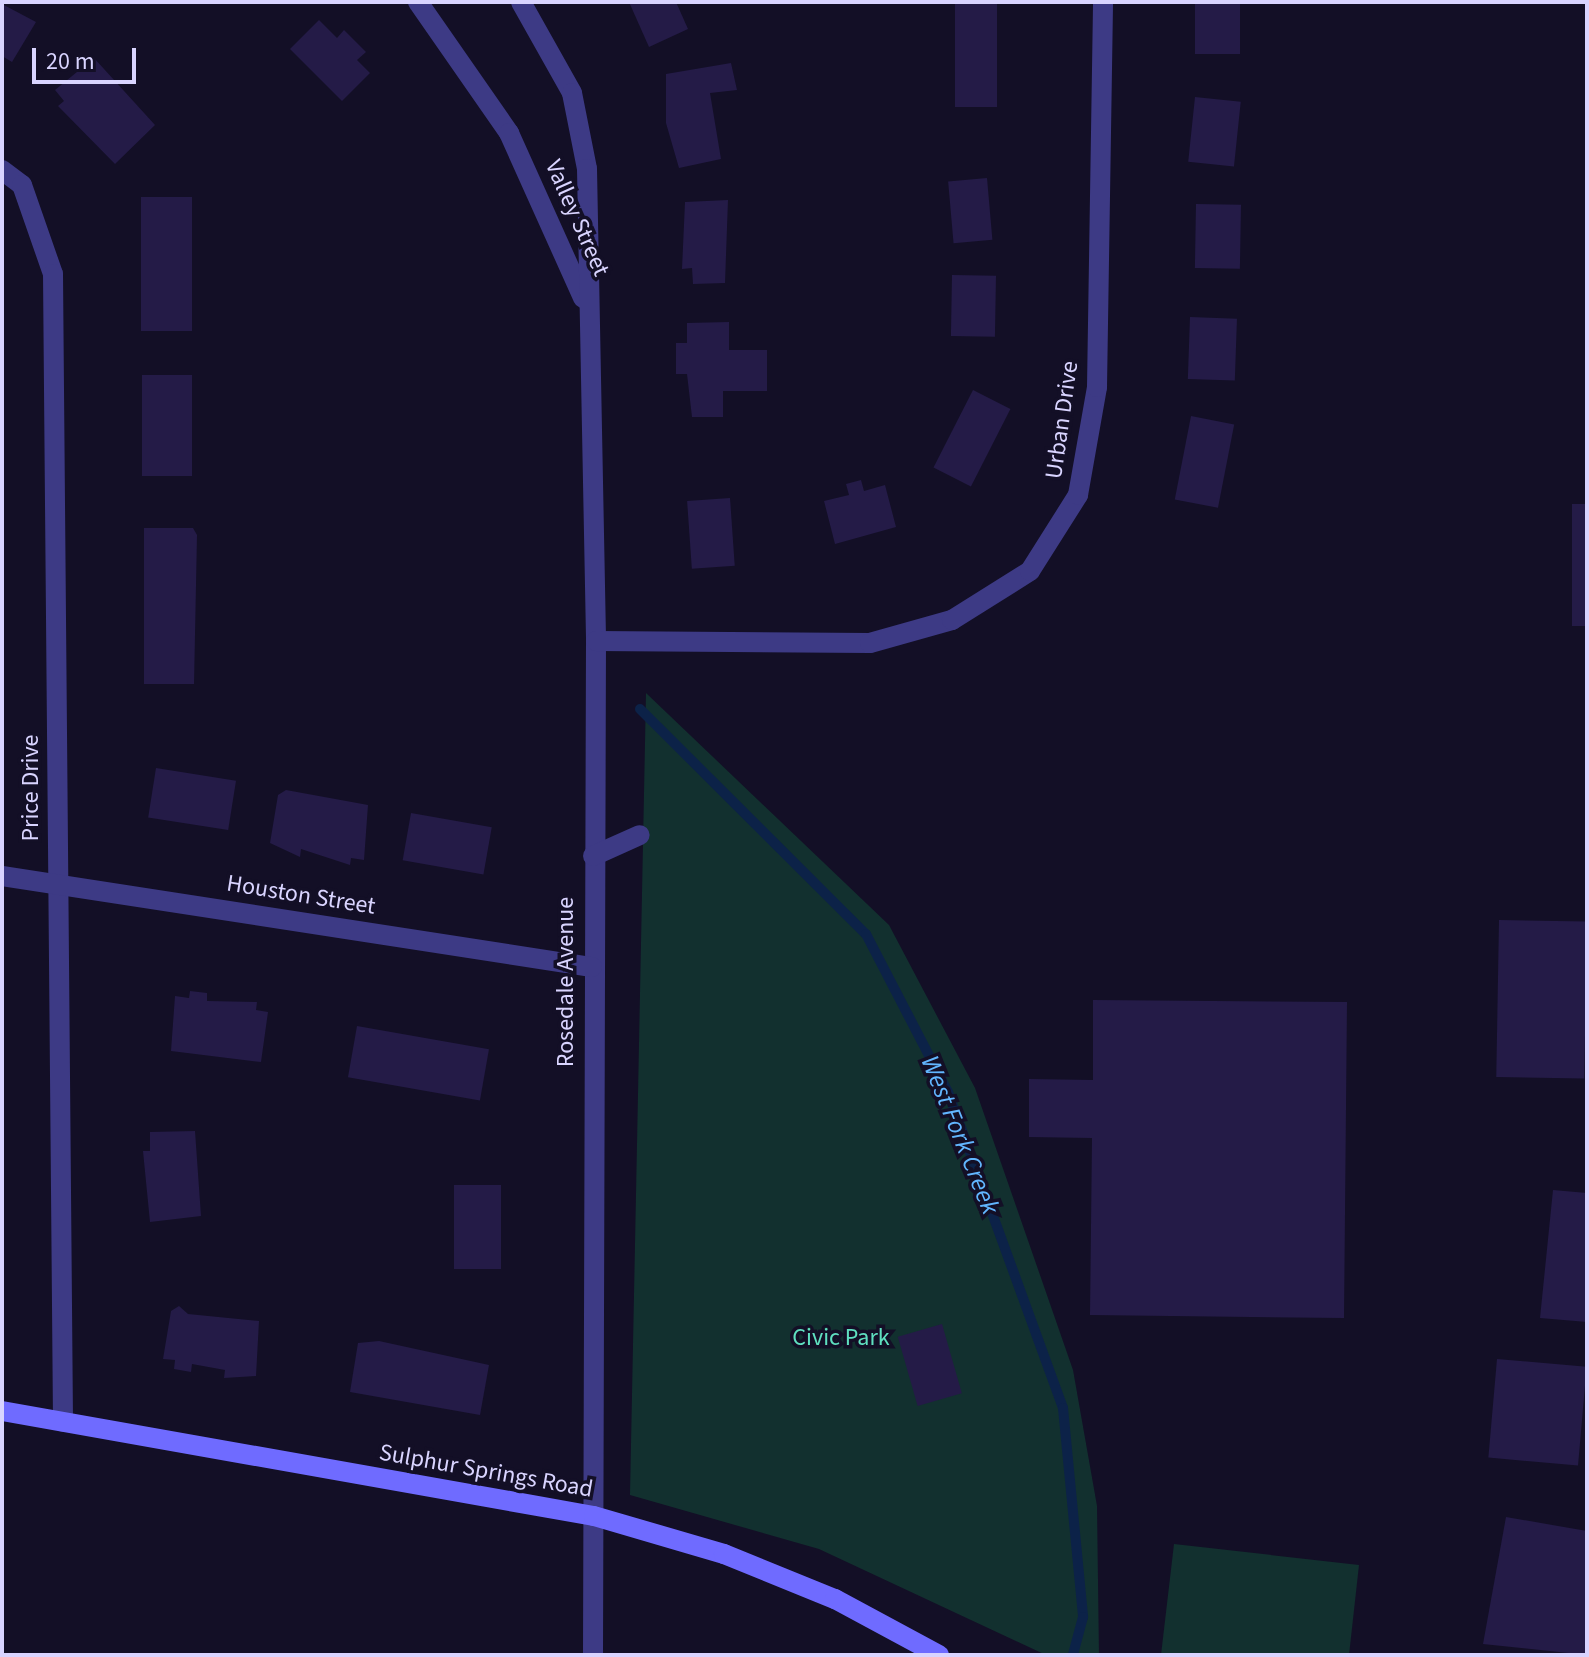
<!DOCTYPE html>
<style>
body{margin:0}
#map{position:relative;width:1589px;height:1657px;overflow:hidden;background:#130f26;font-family:"Source Sans 3",sans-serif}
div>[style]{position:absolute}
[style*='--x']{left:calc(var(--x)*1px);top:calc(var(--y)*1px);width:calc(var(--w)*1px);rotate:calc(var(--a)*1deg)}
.green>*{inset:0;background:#12302f}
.stream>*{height:10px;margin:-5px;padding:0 5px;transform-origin:5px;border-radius:5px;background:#0c2248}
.building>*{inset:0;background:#241b47;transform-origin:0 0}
.street>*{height:20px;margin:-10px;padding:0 10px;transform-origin:10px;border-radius:10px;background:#3d3a85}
.secondary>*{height:20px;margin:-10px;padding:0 10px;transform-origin:10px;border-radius:10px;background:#6f6bff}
span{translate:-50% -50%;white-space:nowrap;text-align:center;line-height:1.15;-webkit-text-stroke:7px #130f26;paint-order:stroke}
.street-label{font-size:24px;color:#d9d4ff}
.park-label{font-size:24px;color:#5fe0c0}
.water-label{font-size:26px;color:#62b6ff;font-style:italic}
.frame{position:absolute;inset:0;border:4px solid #d9d4ff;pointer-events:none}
.scale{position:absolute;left:32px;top:48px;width:104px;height:36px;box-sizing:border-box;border:4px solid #d9d4ff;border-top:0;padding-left:10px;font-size:24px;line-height:28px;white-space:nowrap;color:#d9d4ff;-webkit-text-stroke:6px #130f26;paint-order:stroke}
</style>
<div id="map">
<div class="green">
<div style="clip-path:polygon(646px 693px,889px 925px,975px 1088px,1073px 1370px,1097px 1506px,1099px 1655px,1046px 1655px,819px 1549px,630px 1495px)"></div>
<div style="clip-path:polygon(1174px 1544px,1359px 1565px,1349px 1655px,1161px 1655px)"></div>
</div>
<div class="stream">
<div style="--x:640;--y:709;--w:319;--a:44.9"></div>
<div style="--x:866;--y:934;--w:178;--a:62.6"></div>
<div style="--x:948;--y:1092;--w:336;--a:70"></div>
<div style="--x:1063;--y:1408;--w:210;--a:84.5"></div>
<div style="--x:1083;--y:1617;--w:39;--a:105"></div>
</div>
<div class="building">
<div style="clip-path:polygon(629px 2px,676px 2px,688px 29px,649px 47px)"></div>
<div style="left:955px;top:2px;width:42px;height:105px"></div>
<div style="left:1195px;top:2px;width:45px;height:52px"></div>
<div style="clip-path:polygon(2px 4px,36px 22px,12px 62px,2px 56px)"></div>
<div style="clip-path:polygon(319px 20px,337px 38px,344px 30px,366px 52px,357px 60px,370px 73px,342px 101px,290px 49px)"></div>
<div style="clip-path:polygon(94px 58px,155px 125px,115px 164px,58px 106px,64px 101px,55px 90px)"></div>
<div style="clip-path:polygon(731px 63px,737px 90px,710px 93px,721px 159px,679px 168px,666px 123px,666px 74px)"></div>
<div style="left:1195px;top:97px;width:46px;height:65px;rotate:6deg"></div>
<div style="left:987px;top:178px;width:62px;height:39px;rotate:85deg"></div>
<div style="left:141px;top:197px;width:51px;height:134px"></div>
<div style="clip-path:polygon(728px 200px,725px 283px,693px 284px,692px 268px,682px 269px,685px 202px)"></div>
<div style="left:1196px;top:204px;width:45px;height:64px;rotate:1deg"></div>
<div style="left:952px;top:275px;width:44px;height:61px;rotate:1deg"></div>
<div style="left:1190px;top:317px;width:47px;height:62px;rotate:2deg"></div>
<div style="clip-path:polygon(729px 322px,729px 350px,767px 350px,767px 391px,723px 391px,723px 417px,692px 417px,687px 374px,676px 374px,676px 343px,687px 343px,687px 323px)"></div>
<div style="left:142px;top:375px;width:50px;height:101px"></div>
<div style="left:973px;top:390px;width:42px;height:87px;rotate:27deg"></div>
<div style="left:1191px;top:416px;width:44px;height:85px;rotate:11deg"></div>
<div style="clip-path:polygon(861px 480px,864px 491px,885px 485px,896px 527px,835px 544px,824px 501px,849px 495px,846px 484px)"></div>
<div style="left:730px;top:498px;width:68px;height:43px;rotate:86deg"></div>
<div style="left:1572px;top:504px;width:15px;height:122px"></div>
<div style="clip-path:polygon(144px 528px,193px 528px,197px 535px,194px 684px,144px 684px)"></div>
<div style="left:156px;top:768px;width:81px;height:50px;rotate:9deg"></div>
<div style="clip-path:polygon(286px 790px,368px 805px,364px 860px,351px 858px,350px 865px,301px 849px,300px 857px,270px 843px,278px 795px)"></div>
<div style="left:411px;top:813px;width:82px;height:48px;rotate:10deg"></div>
<div style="left:1499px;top:920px;width:88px;height:157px;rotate:1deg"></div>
<div style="clip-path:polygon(190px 991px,207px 993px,207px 1001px,257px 1002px,256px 1010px,268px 1012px,261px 1062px,171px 1051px,175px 996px,189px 998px)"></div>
<div style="clip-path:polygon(1093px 1000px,1347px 1002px,1344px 1318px,1090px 1315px,1092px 1138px,1029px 1137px,1029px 1079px,1093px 1080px)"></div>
<div style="left:357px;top:1026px;width:134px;height:52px;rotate:10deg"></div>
<div style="clip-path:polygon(195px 1131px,201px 1216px,150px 1222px,143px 1151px,150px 1151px,150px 1132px)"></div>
<div style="left:454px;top:1185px;width:47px;height:84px"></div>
<div style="clip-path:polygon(1553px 1190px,1587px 1193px,1587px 1322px,1540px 1318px)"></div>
<div style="clip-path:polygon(179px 1306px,188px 1314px,259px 1321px,256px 1376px,224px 1378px,225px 1370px,192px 1364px,191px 1372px,174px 1369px,175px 1360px,163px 1359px,171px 1311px)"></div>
<div style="left:942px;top:1324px;width:72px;height:46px;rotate:74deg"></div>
<div style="clip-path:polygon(379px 1341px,489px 1365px,480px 1415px,350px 1392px,358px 1343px)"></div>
<div style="left:1497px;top:1359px;width:90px;height:99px;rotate:5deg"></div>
<div style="clip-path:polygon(1506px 1517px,1587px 1531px,1587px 1655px,1483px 1644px)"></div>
</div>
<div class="street">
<div style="--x:418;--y:2;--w:160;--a:55.2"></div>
<div style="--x:509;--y:133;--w:181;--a:65.8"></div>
<div style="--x:521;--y:2;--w:104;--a:60.7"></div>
<div style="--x:572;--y:93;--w:77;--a:78.8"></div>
<div style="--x:587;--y:169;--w:472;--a:88.9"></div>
<div style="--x:596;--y:641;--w:1014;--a:90.17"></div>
<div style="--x:2;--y:170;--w:25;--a:37"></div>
<div style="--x:22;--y:185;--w:94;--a:70.8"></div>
<div style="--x:53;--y:274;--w:1148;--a:89.5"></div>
<div style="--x:596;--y:641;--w:274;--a:0.4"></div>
<div style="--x:870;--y:643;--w:85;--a:-15.7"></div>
<div style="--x:952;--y:620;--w:92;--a:-32.1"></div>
<div style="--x:1030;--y:571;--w:90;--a:-57.7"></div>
<div style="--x:1078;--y:495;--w:110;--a:-80"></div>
<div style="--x:1097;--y:387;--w:385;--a:-89.1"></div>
<div style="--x:593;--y:856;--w:51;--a:-24.1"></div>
<div style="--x:2;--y:876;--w:597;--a:8.77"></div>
</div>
<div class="secondary">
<div style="--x:2;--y:1411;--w:601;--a:10.06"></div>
<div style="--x:594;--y:1516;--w:135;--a:16.3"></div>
<div style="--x:724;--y:1554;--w:120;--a:22.1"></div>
<div style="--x:835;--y:1599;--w:118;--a:28.3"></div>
</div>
<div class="street-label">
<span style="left:577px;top:218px;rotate:66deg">Valley Street</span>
<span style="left:1062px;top:420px;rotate:-82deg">Urban Drive</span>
<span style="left:31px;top:788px;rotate:-90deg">Price Drive</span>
<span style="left:301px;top:895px;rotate:9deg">Houston Street</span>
<span style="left:566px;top:982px;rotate:-90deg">Rosedale Avenue</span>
<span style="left:486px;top:1471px;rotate:10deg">Sulphur Springs Road</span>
</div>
<div class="park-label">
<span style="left:841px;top:1338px">Civic Park</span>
</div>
<div class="water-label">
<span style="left:960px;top:1135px;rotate:68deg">West Fork Creek</span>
</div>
<div class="frame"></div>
<div class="scale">20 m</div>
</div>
